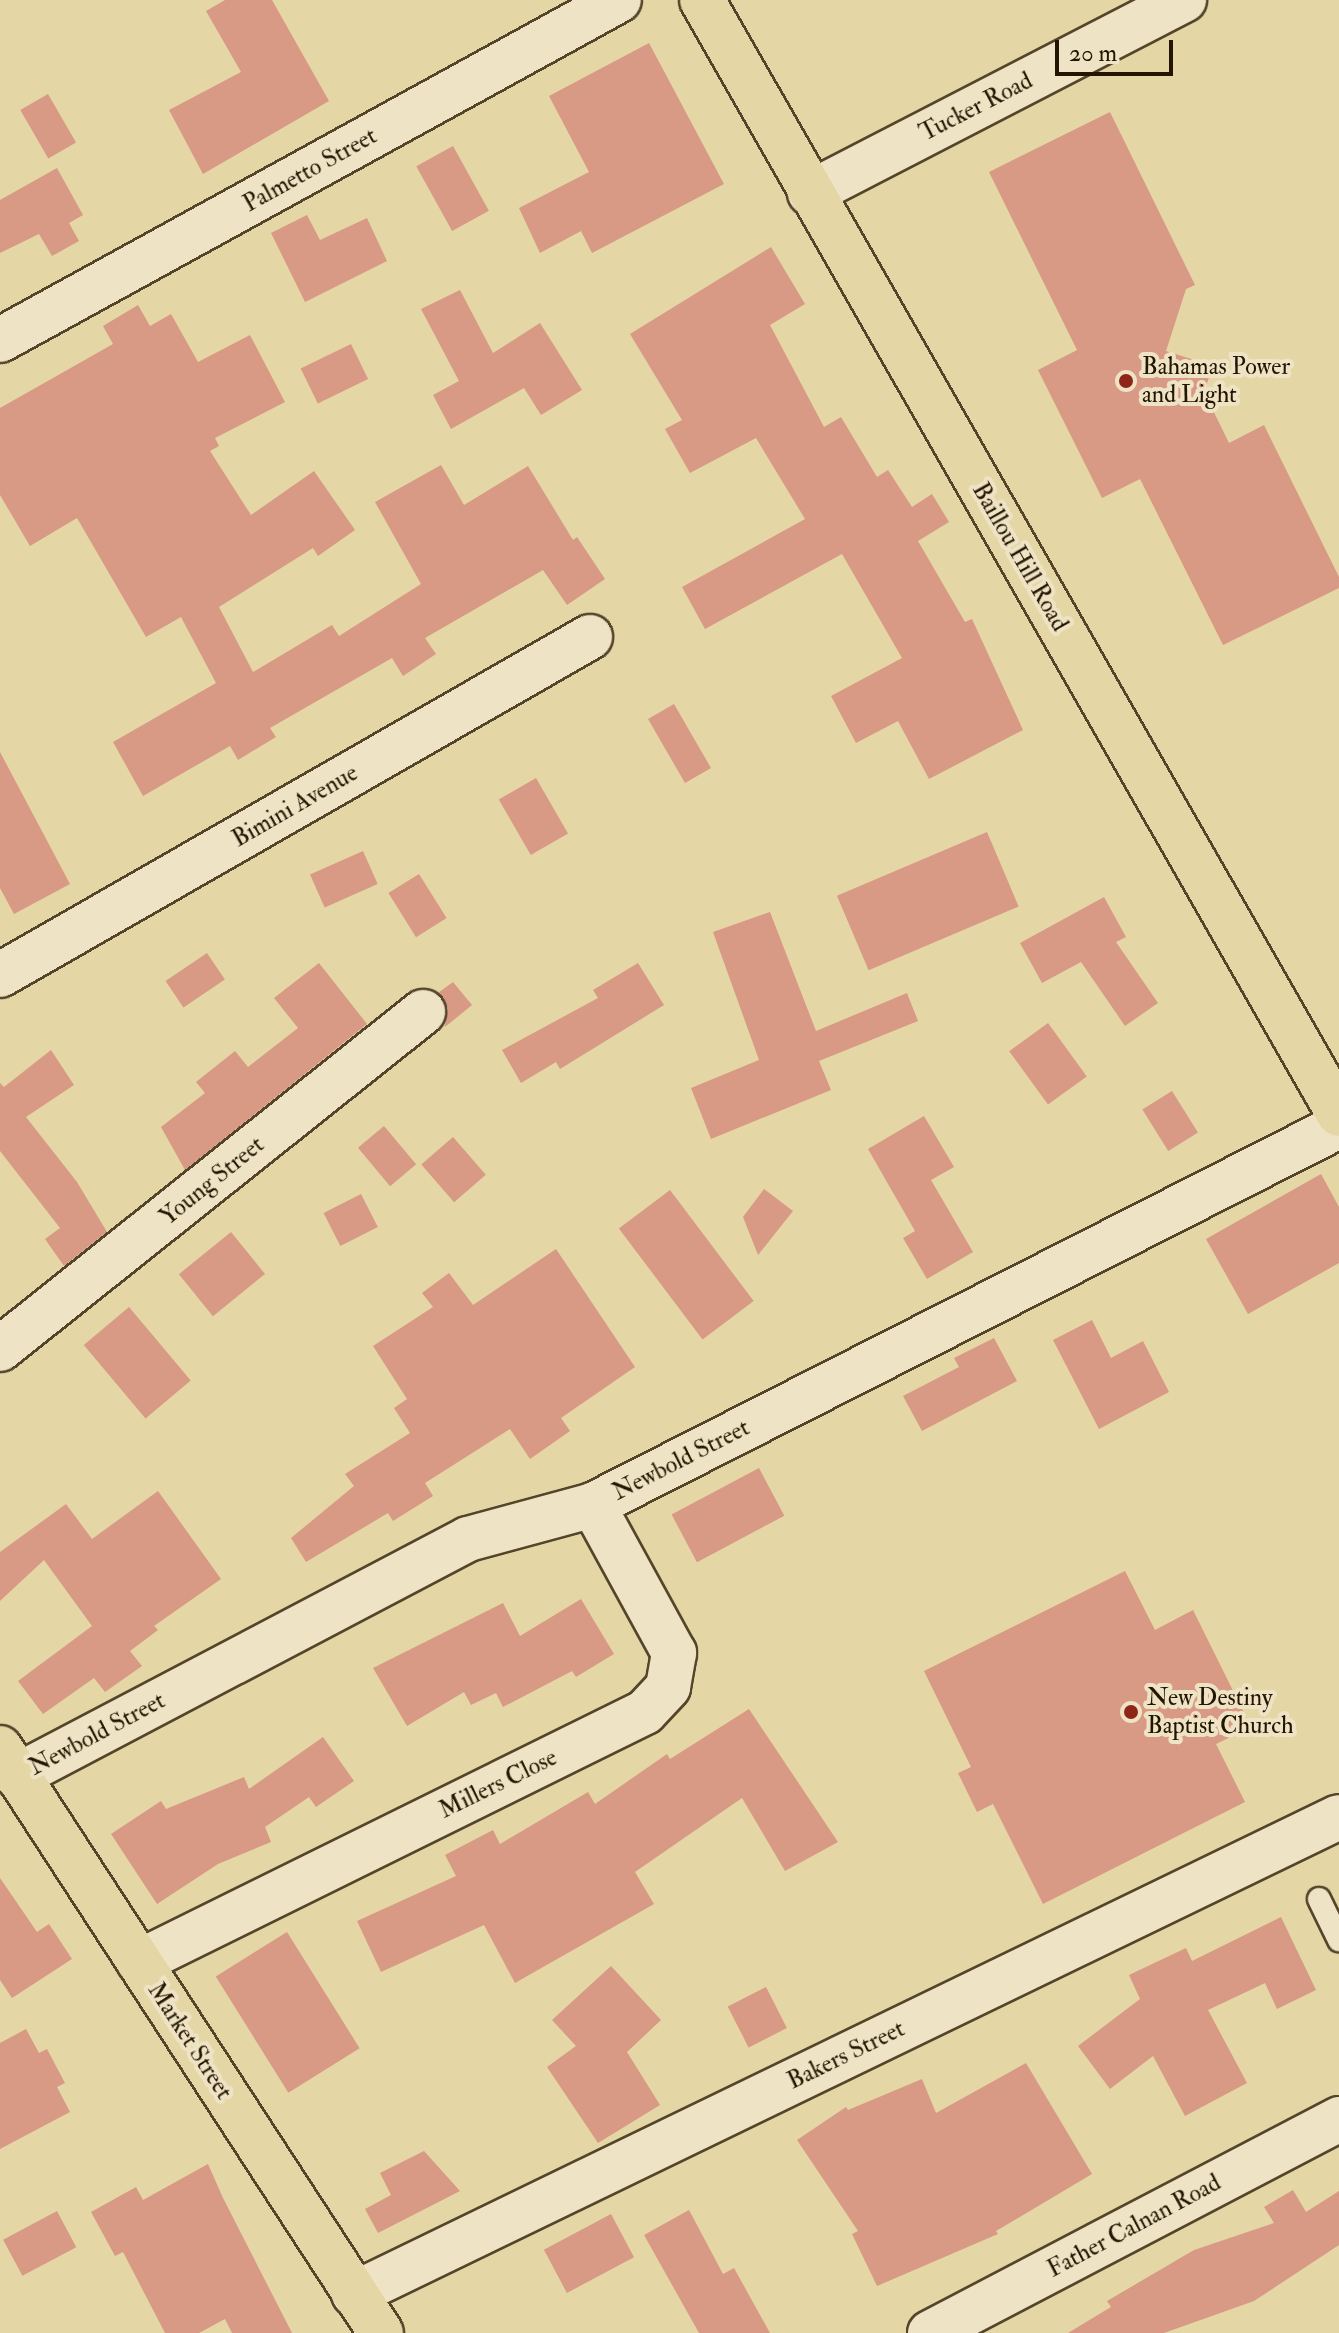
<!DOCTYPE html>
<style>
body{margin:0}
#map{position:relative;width:1339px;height:2333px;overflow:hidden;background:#e5d6a6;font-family:"IM FELL Double Pica",serif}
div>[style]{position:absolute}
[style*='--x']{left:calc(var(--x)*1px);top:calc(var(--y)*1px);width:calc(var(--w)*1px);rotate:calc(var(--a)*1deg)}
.building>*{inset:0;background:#d89985;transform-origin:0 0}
.roads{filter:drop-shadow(2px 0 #54452a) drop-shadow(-2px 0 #54452a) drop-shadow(0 2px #54452a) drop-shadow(0 -2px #54452a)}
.lane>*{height:22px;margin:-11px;padding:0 11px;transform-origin:11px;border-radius:11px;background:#eee4c5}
.street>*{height:44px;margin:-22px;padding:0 22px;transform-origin:22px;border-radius:22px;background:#eee4c5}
.primary>*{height:44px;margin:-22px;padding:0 22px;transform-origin:22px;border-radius:22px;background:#e5d6a6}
.dots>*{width:22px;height:22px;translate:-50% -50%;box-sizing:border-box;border:4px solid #eee4c5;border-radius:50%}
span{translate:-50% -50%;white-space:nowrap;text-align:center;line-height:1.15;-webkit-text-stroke:8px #eee4c5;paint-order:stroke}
.street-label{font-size:24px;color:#231501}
.poi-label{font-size:24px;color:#231501}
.left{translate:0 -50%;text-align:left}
.scale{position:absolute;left:1055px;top:40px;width:118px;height:36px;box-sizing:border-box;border:4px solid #231501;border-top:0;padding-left:10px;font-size:24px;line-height:28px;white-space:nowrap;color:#231501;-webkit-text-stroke:6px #eee4c5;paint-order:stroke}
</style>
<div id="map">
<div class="building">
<div style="clip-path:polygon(225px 0,272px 0,329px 101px,203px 174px,169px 110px,241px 72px,206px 11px)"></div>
<div style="clip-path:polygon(649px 43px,724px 184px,592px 253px,581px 231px,540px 253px,519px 208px,589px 172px,549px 96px)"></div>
<div style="left:48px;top:94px;width:56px;height:32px;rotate:60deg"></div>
<div style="clip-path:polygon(1110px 112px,1195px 285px,1186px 289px,1166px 351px,1213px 366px,1204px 392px,1229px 443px,1264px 425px,1339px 577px,1339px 588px,1223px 645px,1140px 479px,1102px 498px,1038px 370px,1077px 350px,989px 172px)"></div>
<div style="left:453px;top:146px;width:74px;height:42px;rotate:61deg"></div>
<div style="clip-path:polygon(57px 168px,83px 215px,69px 223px,79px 241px,52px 256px,39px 234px,0 253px,0 200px)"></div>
<div style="clip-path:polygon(307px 215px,320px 240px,367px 218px,387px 261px,305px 302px,271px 233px)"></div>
<div style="clip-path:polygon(771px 247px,805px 304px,770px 325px,824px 427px,841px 417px,877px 477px,888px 470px,912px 507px,932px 494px,949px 522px,918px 541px,965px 622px,972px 619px,1023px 730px,929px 779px,898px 721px,856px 743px,831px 696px,902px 658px,842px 554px,705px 629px,682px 587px,805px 519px,756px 438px,690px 473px,665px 429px,682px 420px,630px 334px)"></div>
<div style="clip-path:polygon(460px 290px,493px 353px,540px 323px,582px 390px,541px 415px,524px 388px,451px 429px,433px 395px,459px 381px,421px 309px)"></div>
<div style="clip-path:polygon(138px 305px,150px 326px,171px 314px,198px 362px,250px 335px,285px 402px,215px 438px,219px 446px,210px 451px,251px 515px,314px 471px,355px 530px,318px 556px,313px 548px,219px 607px,253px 672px,332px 625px,339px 636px,421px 584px,375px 502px,441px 465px,464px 505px,528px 466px,573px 540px,577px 537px,605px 579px,567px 605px,543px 570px,425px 638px,436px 654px,403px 676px,392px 658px,270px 728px,276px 737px,238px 760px,230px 746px,143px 796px,113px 742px,216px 683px,181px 617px,146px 637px,77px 518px,30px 546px,0 495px,0 408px,113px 344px,103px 326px)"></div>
<div style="left:351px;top:344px;width:39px;height:56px;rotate:64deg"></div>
<div style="left:674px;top:704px;width:74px;height:30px;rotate:60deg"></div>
<div style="clip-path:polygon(0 752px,70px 884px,14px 914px,0 888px)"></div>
<div style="left:536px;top:778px;width:64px;height:43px;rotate:60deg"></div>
<div style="left:987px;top:832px;width:81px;height:163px;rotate:67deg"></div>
<div style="left:363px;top:851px;width:36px;height:58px;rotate:66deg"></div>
<div style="left:419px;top:874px;width:52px;height:36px;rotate:58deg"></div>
<div style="clip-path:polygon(1104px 897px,1126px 937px,1116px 942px,1158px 1003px,1125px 1026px,1081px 962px,1042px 983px,1020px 943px)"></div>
<div style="clip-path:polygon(770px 912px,816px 1031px,907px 993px,918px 1021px,819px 1061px,831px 1090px,711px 1139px,691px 1088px,759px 1060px,713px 932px)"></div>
<div style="left:207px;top:953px;width:32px;height:50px;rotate:56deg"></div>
<div style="clip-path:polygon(319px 963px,367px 1024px,185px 1170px,161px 1127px,205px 1093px,196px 1082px,235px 1051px,248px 1067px,298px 1028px,274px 998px)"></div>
<div style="clip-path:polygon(638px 963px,664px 1005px,560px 1069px,556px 1062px,521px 1083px,502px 1050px,598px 998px,593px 990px)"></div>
<div style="clip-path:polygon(453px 982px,472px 1005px,445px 1027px,448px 1008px,438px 993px)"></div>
<div style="left:1048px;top:1023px;width:66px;height:48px;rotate:54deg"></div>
<div style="clip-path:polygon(51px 1050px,74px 1085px,26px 1117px,77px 1182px,107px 1232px,64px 1266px,45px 1239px,60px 1228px,0 1151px,0 1083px,4px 1087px)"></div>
<div style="left:1172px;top:1091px;width:49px;height:35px;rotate:58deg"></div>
<div style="clip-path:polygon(924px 1116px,954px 1167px,931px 1180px,973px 1252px,927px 1279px,903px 1238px,915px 1231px,868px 1149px)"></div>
<div style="left:384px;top:1126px;width:50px;height:34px;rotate:50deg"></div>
<div style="left:453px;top:1137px;width:50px;height:42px;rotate:49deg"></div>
<div style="clip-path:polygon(1321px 1174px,1339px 1207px,1339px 1263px,1248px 1314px,1206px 1239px)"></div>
<div style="clip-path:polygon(764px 1189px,793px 1211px,758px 1255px,743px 1217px)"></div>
<div style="left:670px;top:1190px;width:139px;height:64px;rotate:53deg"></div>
<div style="left:361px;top:1194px;width:37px;height:42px;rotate:63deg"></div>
<div style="left:231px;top:1232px;width:54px;height:67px;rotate:51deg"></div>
<div style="clip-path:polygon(556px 1249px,635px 1367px,561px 1418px,570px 1431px,530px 1459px,510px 1429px,425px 1483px,433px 1496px,393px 1521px,388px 1513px,306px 1562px,291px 1538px,354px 1486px,345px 1474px,410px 1433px,394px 1408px,407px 1399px,373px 1346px,433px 1307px,422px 1293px,449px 1273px,473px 1305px)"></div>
<div style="left:129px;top:1307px;width:96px;height:59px;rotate:50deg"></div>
<div style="clip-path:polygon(1092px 1320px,1111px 1358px,1143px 1341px,1169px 1392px,1099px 1429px,1053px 1340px)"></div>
<div style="clip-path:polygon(994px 1338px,1017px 1381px,922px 1431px,903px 1396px,959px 1367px,954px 1358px)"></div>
<div style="left:759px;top:1468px;width:54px;height:99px;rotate:62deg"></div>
<div style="clip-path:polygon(158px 1491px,221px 1579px,154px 1626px,158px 1630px,130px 1651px,142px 1666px,105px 1692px,94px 1678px,43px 1714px,18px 1681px,92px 1626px,44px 1560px,0 1601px,0 1552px,66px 1504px,92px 1539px)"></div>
<div style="clip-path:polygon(1125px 1571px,1155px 1630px,1193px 1610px,1251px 1727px,1216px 1744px,1245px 1802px,1043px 1904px,993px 1804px,977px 1812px,958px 1773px,971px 1767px,924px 1671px)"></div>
<div style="clip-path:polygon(581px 1599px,614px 1654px,576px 1677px,572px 1671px,503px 1707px,496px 1693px,471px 1705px,464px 1692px,407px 1726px,373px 1668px,503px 1603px,520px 1636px)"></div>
<div style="clip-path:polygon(749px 1709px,838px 1842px,785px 1871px,742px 1798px,635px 1872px,654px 1904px,515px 1983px,484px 1925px,381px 1972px,357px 1921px,456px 1876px,445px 1855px,493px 1830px,500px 1844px,588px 1792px,595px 1804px,667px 1754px,670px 1759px)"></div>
<div style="clip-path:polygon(323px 1737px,354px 1781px,316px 1807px,309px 1797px,265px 1827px,271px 1842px,218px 1864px,157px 1904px,111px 1834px,161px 1801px,166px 1809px,244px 1777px,249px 1789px)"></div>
<div style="clip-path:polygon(0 1878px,37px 1932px,49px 1924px,72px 1959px,12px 1998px,0 1980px)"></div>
<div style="clip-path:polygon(1281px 1917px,1316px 1990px,1277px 2009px,1265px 1983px,1208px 2010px,1247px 2083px,1185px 2116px,1153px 2056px,1110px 2089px,1078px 2046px,1140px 1999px,1129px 1975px,1186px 1948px,1192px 1961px)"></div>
<div style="left:287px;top:1932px;width:137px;height:84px;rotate:58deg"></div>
<div style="clip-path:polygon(611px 1966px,661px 2020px,627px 2052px,660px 2105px,598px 2143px,547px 2067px,576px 2046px,552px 2020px)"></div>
<div style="left:766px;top:1987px;width:46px;height:43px;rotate:63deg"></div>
<div style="clip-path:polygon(26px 2029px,39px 2053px,47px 2049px,65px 2083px,57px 2087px,70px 2112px,0 2149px,0 2043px)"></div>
<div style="clip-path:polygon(1026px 2063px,1092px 2174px,996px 2231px,998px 2234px,877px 2286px,852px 2234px,858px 2231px,797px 2140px,846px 2107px,848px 2110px,922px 2079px,936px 2113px)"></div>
<div style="clip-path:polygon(424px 2151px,460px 2191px,378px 2233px,365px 2209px,391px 2195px,380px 2173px)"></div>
<div style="clip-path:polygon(208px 2164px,223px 2198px,292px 2333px,232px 2333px,225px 2319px,199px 2333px,165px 2333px,123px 2252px,115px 2256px,91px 2212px,136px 2187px,143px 2200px)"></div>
<div style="clip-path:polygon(1293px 2190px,1306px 2212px,1339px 2191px,1339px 2245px,1254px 2301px,1164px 2333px,1068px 2333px,1111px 2307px,1107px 2301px,1194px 2250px,1274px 2223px,1264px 2207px)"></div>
<div style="clip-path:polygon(689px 2210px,723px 2274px,734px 2268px,770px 2333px,699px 2333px,644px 2235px)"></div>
<div style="left:57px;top:2211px;width:41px;height:61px;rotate:62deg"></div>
<div style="left:611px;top:2214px;width:49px;height:76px;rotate:62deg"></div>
</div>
<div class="roads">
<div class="lane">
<div style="--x:1319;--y:1899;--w:46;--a:64"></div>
</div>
<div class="street">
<div style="--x:810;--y:193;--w:421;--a:-27.3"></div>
<div style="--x:0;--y:340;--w:706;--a:-28.78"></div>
<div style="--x:0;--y:975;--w:680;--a:-29.81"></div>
<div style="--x:0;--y:1349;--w:541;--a:-38.54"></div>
<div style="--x:17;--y:1776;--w:509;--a:-27.72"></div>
<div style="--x:468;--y:1539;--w:130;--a:-15.2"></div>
<div style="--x:593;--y:1505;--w:837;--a:-26.93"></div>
<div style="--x:139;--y:1962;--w:564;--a:-26.29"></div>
<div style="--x:645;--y:1712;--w:34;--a:-47"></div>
<div style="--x:668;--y:1687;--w:35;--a:-80"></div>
<div style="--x:674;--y:1653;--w:169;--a:-118.7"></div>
<div style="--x:354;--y:2294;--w:1094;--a:-25.84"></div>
<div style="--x:930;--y:2333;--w:462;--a:-27.6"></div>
</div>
<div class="primary">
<div style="--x:702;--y:0;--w:1283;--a:60.24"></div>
<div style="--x:0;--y:1748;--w:698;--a:56.92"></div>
</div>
</div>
<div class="dots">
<div style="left:1126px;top:381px;background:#8f2418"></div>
<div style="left:1131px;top:1712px;background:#8f2418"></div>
</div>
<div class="street-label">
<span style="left:976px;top:107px;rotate:-27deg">Tucker Road</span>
<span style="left:310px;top:170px;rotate:-29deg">Palmetto Street</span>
<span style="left:1020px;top:557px;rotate:60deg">Baillou Hill Road</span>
<span style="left:295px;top:806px;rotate:-30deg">Bimini Avenue</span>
<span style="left:212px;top:1181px;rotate:-39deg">Young Street</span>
<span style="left:681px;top:1460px;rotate:-27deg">Newbold Street</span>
<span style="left:97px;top:1734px;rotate:-28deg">Newbold Street</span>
<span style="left:498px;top:1784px;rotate:-26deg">Millers Close</span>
<span style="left:190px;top:2041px;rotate:57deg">Market Street</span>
<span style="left:846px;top:2055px;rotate:-26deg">Bakers Street</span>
<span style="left:1134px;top:2226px;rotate:-28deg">Father Calnan Road</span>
</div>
<div class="poi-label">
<span class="left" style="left:1142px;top:381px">Bahamas Power<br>and Light</span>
<span class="left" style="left:1147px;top:1712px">New Destiny<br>Baptist Church</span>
</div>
<div class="scale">20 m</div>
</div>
